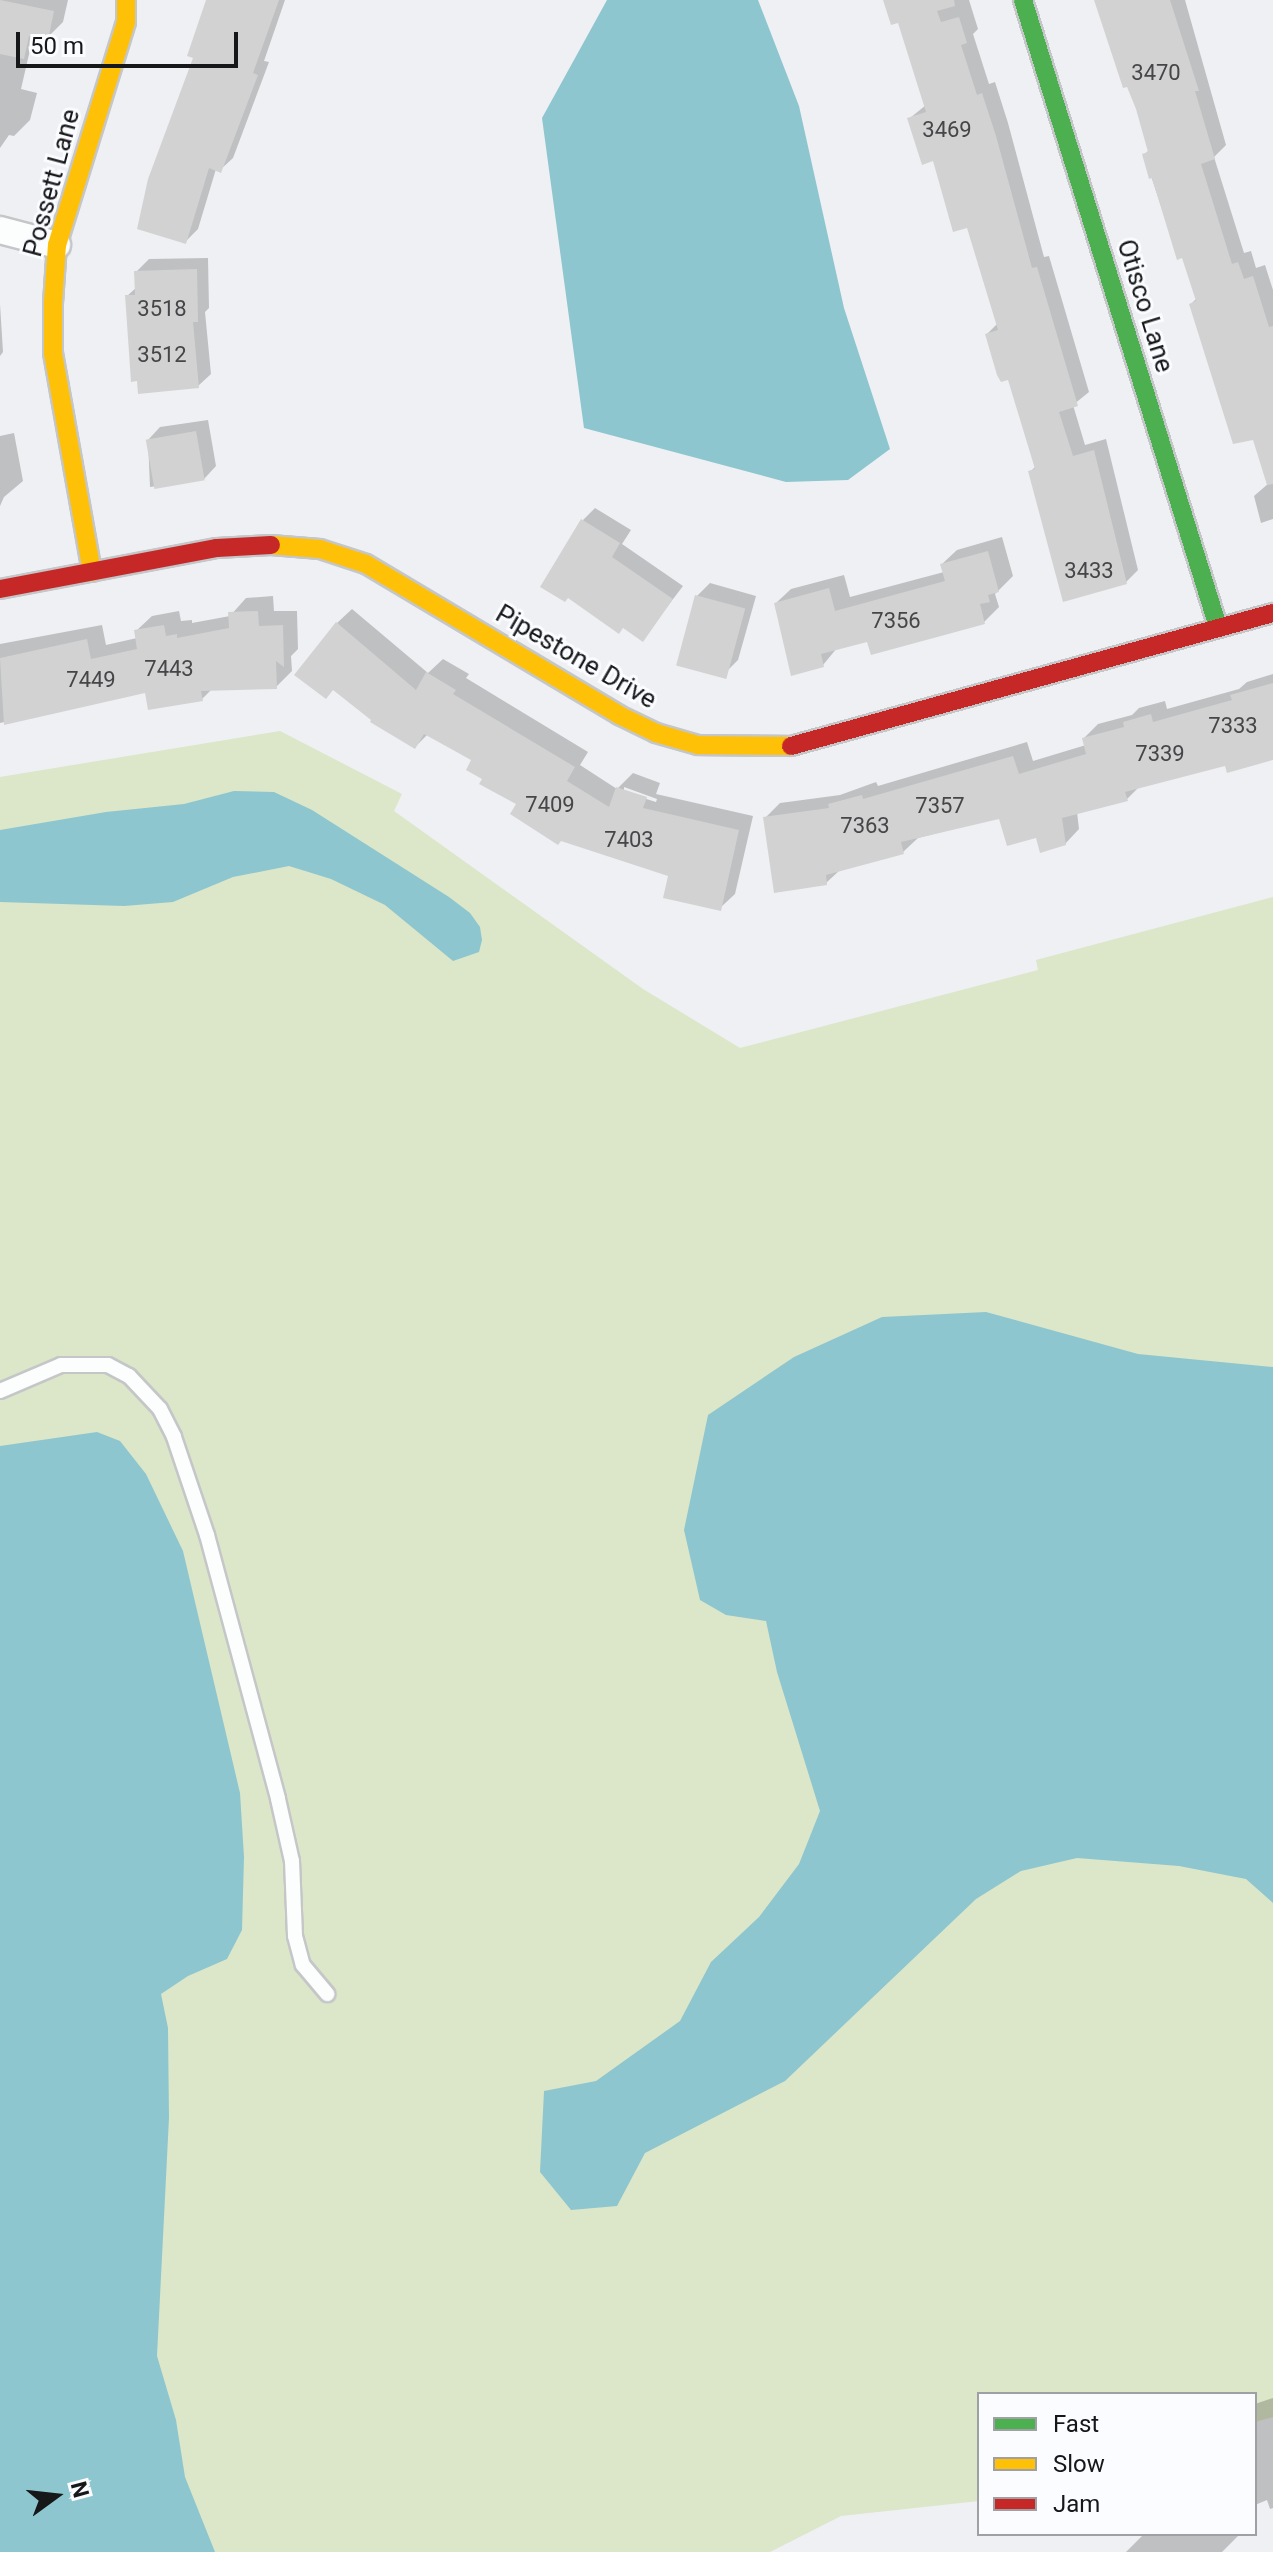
<!DOCTYPE html>
<style>
body{margin:0}
#map{position:relative;width:1273px;height:2552px;overflow:hidden;background:#eef0f3;font-family:Roboto,sans-serif}
div>[style]{position:absolute}
[style*='--x']{left:calc(var(--x)*1px);top:calc(var(--y)*1px);width:calc(var(--w)*1px);rotate:calc(var(--a)*1deg)}
.green>*{inset:0;background:#dce6c9}
.water>*{inset:0;background:#8dc6cf}
.shadow>*{inset:0;background:#0003}
.building>*{inset:0;background:#d3d2d3;transform-origin:0 0}
.roads{filter:drop-shadow(2px 0 #c5c6c8) drop-shadow(-2px 0 #c5c6c8) drop-shadow(0 2px #c5c6c8) drop-shadow(0 -2px #c5c6c8)}
.lane>*{height:14px;margin:-7px;padding:0 7px;transform-origin:7px;border-radius:7px;background:#fcfdfd}
.street>*{height:26px;margin:-13px;padding:0 13px;transform-origin:13px;border-radius:13px;background:#fcfdfd}
.fast>*{height:18px;margin:-9px;padding:0 9px;transform-origin:9px;border-radius:9px;background:#4caf50}
.slow>*{height:18px;margin:-9px;padding:0 9px;transform-origin:9px;border-radius:9px;background:#ffc107}
.jam>*{height:18px;margin:-9px;padding:0 9px;transform-origin:9px;border-radius:9px;background:#c62828}
span{translate:-50% -50%;white-space:nowrap;text-align:center;line-height:1.15;-webkit-text-stroke:6px #fbfcff;paint-order:stroke}
.number-label{font-size:22px;color:#454648}
.number-label span{-webkit-text-stroke-width:0}
.street-label{font-size:26px;color:#161719}
.legend{position:absolute;left:977px;top:2392px;width:280px;height:144px;box-sizing:border-box;background:#fbfcff;border:2px solid #9fa0a3;margin:0;padding:10px 14px;list-style:none;font-size:24px;color:#161719}
.legend li{display:flex;align-items:center;gap:16px;height:40px}
.legend b{width:40px;border:2px solid #9fa0a3}
.north{position:absolute;left:16px;top:2456px;width:80px;height:80px;-webkit-text-stroke:6px #fbfcff;paint-order:stroke;rotate:75deg;font-size:22px;font-weight:700;line-height:32px;text-align:center;color:#161719}
.north::after{content:'';display:block;margin:auto;width:28px;height:36px;background:#161719;clip-path:polygon(50% 0,100% 100%,50% 72%,0 100%)}
.scale{position:absolute;left:16px;top:32px;width:222px;height:36px;box-sizing:border-box;border:4px solid #161719;border-top:0;padding-left:10px;font-size:24px;line-height:28px;white-space:nowrap;color:#161719;-webkit-text-stroke:6px #fbfcff;paint-order:stroke}
</style>
<div id="map">
<div class="green">
<div style="clip-path:polygon(280px 731px,402px 794px,394px 811px,643px 989px,740px 1048px,1038px 970px,1036px 960px,1273px 897px,1273px 2417px,1255px 2422px,1255px 2394px,979px 2394px,979px 2501px,841px 2516px,770px 2552px,0 2552px,0 777px)"></div>
</div>
<div class="water">
<div style="clip-path:polygon(607px 0,758px 0,799px 106px,844px 308px,890px 449px,848px 480px,786px 482px,584px 428px,542px 118px)"></div>
<div style="clip-path:polygon(234px 791px,274px 792px,312px 810px,449px 897px,470px 913px,480px 927px,482px 940px,479px 952px,453px 961px,385px 905px,331px 879px,289px 866px,233px 877px,173px 902px,124px 906px,0 902px,0 830px,106px 812px,184px 804px)"></div>
<div style="clip-path:polygon(986px 1312px,1138px 1354px,1273px 1367px,1273px 1903px,1246px 1879px,1179px 1866px,1077px 1858px,1021px 1871px,976px 1899px,785px 2081px,645px 2153px,617px 2206px,571px 2210px,540px 2172px,544px 2091px,596px 2081px,680px 2021px,711px 1962px,759px 1917px,799px 1864px,820px 1811px,777px 1672px,766px 1621px,726px 1615px,700px 1600px,684px 1530px,708px 1415px,794px 1357px,882px 1317px)"></div>
<div style="clip-path:polygon(97px 1432px,120px 1441px,146px 1474px,183px 1551px,240px 1793px,244px 1857px,242px 1930px,227px 1959px,188px 1976px,161px 1994px,168px 2028px,169px 2118px,157px 2356px,176px 2420px,185px 2477px,215px 2552px,0 2552px,0 1446px)"></div>
</div>
<div class="shadow">
<div style="clip-path:polygon(0 0,68px 0,63px 22px,47px 38px,40px 37px,30px 50px,21px 89px,37px 93px,30px 120px,14px 136px,9px 135px,0 148px)"></div>
<div style="clip-path:polygon(210px 0,285px 0,264px 61px,269px 62px,233px 158px,220px 170px,216px 169px,198px 229px,186px 241px,195px 57px)"></div>
<div style="clip-path:polygon(885px 0,969px 0,978px 29px,973px 34px,989px 84px,995px 82px,1008px 123px,1044px 257px,1049px 256px,1089px 392px,1073px 405px,1085px 445px,1106px 439px,1138px 570px,1126px 582px,1030px 472px,1036px 466px,1009px 378px,987px 334px,998px 323px,968px 226px,910px 118px,926px 105px,900px 21px)"></div>
<div style="clip-path:polygon(1096px 0,1185px 0,1226px 145px,1214px 157px,1244px 253px,1251px 251px,1256px 268px,1265px 265px,1273px 290px,1273px 519px,1261px 523px,1254px 496px,1269px 483px,1255px 437px,1191px 304px,1197px 298px,1183px 256px,1178px 257px,1144px 155px,1150px 149px,1138px 108px)"></div>
<div style="clip-path:polygon(208px 258px,209px 308px,205px 312px,211px 374px,198px 386px,139px 379px,127px 296px,137px 287px,137px 271px,149px 259px)"></div>
<div style="clip-path:polygon(0 304px,3px 352px,0 356px)"></div>
<div style="clip-path:polygon(208px 420px,216px 466px,204px 479px,150px 487px,148px 440px,160px 427px)"></div>
<div style="clip-path:polygon(14px 433px,23px 481px,4px 497px,0 506px,0 436px)"></div>
<div style="clip-path:polygon(595px 508px,631px 530px,622px 544px,683px 586px,642px 640px,583px 520px)"></div>
<div style="clip-path:polygon(1002px 537px,1013px 576px,995px 594px,999px 607px,984px 622px,869px 639px,837px 648px,823px 665px,776px 603px,791px 589px,844px 575px,850px 597px,944px 572px,942px 564px,957px 550px)"></div>
<div style="clip-path:polygon(710px 583px,756px 596px,738px 660px,726px 672px,697px 596px)"></div>
<div style="clip-path:polygon(273px 596px,274px 611px,297px 611px,298px 649px,291px 656px,292px 671px,276px 687px,212px 689px,202px 699px,146px 690px,0 723px,0 644px,102px 625px,106px 645px,137px 638px,136px 631px,152px 616px,179px 611px,181px 621px,192px 620px,192px 623px,230px 616px,246px 598px)"></div>
<div style="clip-path:polygon(evenodd,352px 609px,428px 673px,443px 659px,469px 674px,466px 678px,588px 752px,580px 765px,617px 789px,633px 773px,660px 783px,656px 794px,753px 816px,735px 894px,720px 908px,670px 875px,519px 804px,485px 779px,474px 759px,428px 734px,415px 747px,337px 623px,352px 609px,624px 787px,657px 799px,656px 802px,624px 792px,624px 787px)"></div>
<div style="clip-path:polygon(1273px 674px,1273px 758px,1227px 764px,1140px 786px,1127px 799px,1077px 812px,1079px 829px,1065px 844px,1037px 835px,1000px 817px,918px 838px,903px 852px,840px 870px,826px 883px,765px 818px,780px 803px,840px 795px,876px 782px,878px 786px,1027px 742px,1033px 761px,1086px 745px,1084px 738px,1098px 724px,1132px 715px,1139px 708px,1165px 701px,1167px 709px,1239px 689px,1247px 682px)"></div>
<div style="clip-path:polygon(1273px 2398px,1273px 2508px,1270px 2509px,1267px 2500px,1255px 2505px,1255px 2404px)"></div>
<div style="clip-path:polygon(1144px 2534px,1240px 2534px,1222px 2552px,1126px 2552px)"></div>
</div>
<div class="building">
<div style="clip-path:polygon(0 0,54px 11px,48px 40px,29px 36px,24px 59px,0 54px)"></div>
<div style="clip-path:polygon(206px 0,279px 0,253px 73px,258px 75px,221px 173px,209px 168px,186px 244px,137px 229px,148px 179px,193px 58px,187px 56px)"></div>
<div style="clip-path:polygon(883px 0,954px 0,955px 6px,937px 11px,941px 22px,959px 17px,967px 43px,961px 45px,977px 95px,982px 93px,996px 136px,1032px 268px,1037px 267px,1078px 406px,1059px 412px,1073px 456px,1094px 450px,1127px 584px,1063px 602px,1028px 471px,1035px 469px,1008px 380px,1001px 382px,997px 375px,985px 334px,998px 330px,967px 228px,953px 232px,933px 161px,922px 165px,907px 118px,926px 112px,898px 23px,891px 25px)"></div>
<div style="clip-path:polygon(1094px 0,1170px 0,1199px 91px,1195px 91px,1215px 159px,1201px 164px,1232px 264px,1238px 262px,1244px 279px,1253px 276px,1269px 327px,1273px 326px,1273px 484px,1267px 485px,1253px 440px,1233px 444px,1189px 304px,1196px 301px,1182px 258px,1177px 260px,1152px 178px,1149px 179px,1142px 154px,1148px 152px,1136px 109px,1127px 87px,1123px 88px)"></div>
<div style="clip-path:polygon(197px 269px,198px 322px,193px 322px,199px 388px,138px 394px,137px 381px,131px 382px,125px 295px,135px 295px,134px 271px)"></div>
<div style="left:196px;top:431px;width:50px;height:51px;rotate:80deg"></div>
<div style="clip-path:polygon(581px 519px,620px 543px,612px 557px,673px 599px,643px 642px,623px 628px,619px 634px,568px 598px,565px 602px,540px 587px)"></div>
<div style="clip-path:polygon(988px 551px,999px 592px,988px 595px,990px 602px,980px 604px,985px 624px,871px 655px,867px 642px,821px 654px,824px 667px,791px 676px,774px 603px,829px 588px,835px 611px,945px 581px,940px 564px)"></div>
<div style="left:695px;top:595px;width:52px;height:73px;rotate:15deg"></div>
<div style="clip-path:polygon(258px 611px,259px 626px,283px 625px,284px 667px,276px 661px,277px 689px,201px 691px,203px 701px,148px 710px,145px 693px,4px 725px,0 658px,87px 639px,91px 659px,137px 649px,134px 630px,164px 625px,166px 636px,177px 634px,177px 638px,229px 628px,228px 612px)"></div>
<div style="clip-path:polygon(336px 622px,416px 690px,426px 672px,456px 690px,453px 694px,575px 767px,567px 781px,609px 807px,616px 787px,647px 797px,643px 808px,739px 830px,721px 911px,663px 898px,668px 876px,561px 841px,558px 845px,510px 814px,516px 804px,479px 784px,482px 779px,466px 770px,471px 760px,424px 734px,415px 749px,370px 722px,371px 720px,333px 690px,326px 699px,294px 675px)"></div>
<div style="clip-path:polygon(1273px 683px,1273px 760px,1227px 773px,1225px 766px,1125px 792px,1128px 801px,1062px 818px,1066px 845px,1040px 853px,1036px 838px,1007px 846px,999px 819px,901px 842px,904px 854px,826px 875px,827px 885px,774px 893px,763px 817px,829px 808px,828px 804px,862px 795px,863px 799px,1013px 756px,1019px 774px,1086px 754px,1082px 738px,1124px 727px,1123px 722px,1151px 714px,1153px 722px,1232px 700px,1230px 695px)"></div>
</div>
<div class="roads">
<div class="lane">
<div style="--x:0;--y:1391;--w:66;--a:-23.1"></div>
<div style="--x:61;--y:1365;--w:47;--a:0"></div>
<div style="--x:108;--y:1365;--w:24;--a:28"></div>
<div style="--x:129;--y:1376;--w:45;--a:46.8"></div>
<div style="--x:160;--y:1409;--w:31;--a:63"></div>
<div style="--x:174;--y:1437;--w:103;--a:71.4"></div>
<div style="--x:207;--y:1535;--w:273;--a:74.9"></div>
<div style="--x:278;--y:1799;--w:64;--a:77.3"></div>
<div style="--x:292;--y:1861;--w:75;--a:87.7"></div>
<div style="--x:295;--y:1936;--w:30;--a:75"></div>
<div style="--x:303;--y:1965;--w:38;--a:50"></div>
</div>
<div class="street">
<div style="--x:0;--y:230;--w:59;--a:14.7"></div>
</div>
<div class="fast">
<div style="--x:1023;--y:0;--w:657;--a:72.72"></div>
</div>
<div class="slow">
<div style="--x:271;--y:545;--w:49;--a:4.7"></div>
<div style="--x:320;--y:549;--w:48;--a:18.1"></div>
<div style="--x:366;--y:564;--w:295;--a:30.8"></div>
<div style="--x:619;--y:715;--w:41;--a:25.9"></div>
<div style="--x:656;--y:733;--w:44;--a:15.9"></div>
<div style="--x:698;--y:745;--w:93;--a:0.6"></div>
<div style="--x:92;--y:572;--w:223;--a:-100.1"></div>
<div style="--x:53;--y:352;--w:49;--a:-90"></div>
<div style="--x:53;--y:303;--w:58;--a:-86.1"></div>
<div style="--x:57;--y:245;--w:233;--a:-72.8"></div>
<div style="--x:126;--y:22;--w:22;--a:-90"></div>
</div>
<div class="jam">
<div style="--x:0;--y:589;--w:221;--a:-10.7"></div>
<div style="--x:217;--y:548;--w:54;--a:-3.2"></div>
<div style="--x:791;--y:746;--w:500;--a:-15.43"></div>
</div>
</div>
<div class="number-label">
<span style="left:1156px;top:73px">3470</span>
<span style="left:947px;top:130px">3469</span>
<span style="left:162px;top:309px">3518</span>
<span style="left:162px;top:355px">3512</span>
<span style="left:1089px;top:571px">3433</span>
<span style="left:896px;top:621px">7356</span>
<span style="left:169px;top:669px">7443</span>
<span style="left:91px;top:680px">7449</span>
<span style="left:1233px;top:726px">7333</span>
<span style="left:1160px;top:754px">7339</span>
<span style="left:550px;top:805px">7409</span>
<span style="left:940px;top:806px">7357</span>
<span style="left:865px;top:826px">7363</span>
<span style="left:629px;top:840px">7403</span>
</div>
<div class="street-label">
<span style="left:52px;top:183px;rotate:-75deg">Possett Lane</span>
<span style="left:1145px;top:306px;rotate:73deg">Otisco Lane</span>
<span style="left:576px;top:657px;rotate:30deg">Pipestone Drive</span>
</div>
<ul class="legend">
<li><b style="height:10px;background:#4caf50"></b>Fast</li>
<li><b style="height:10px;background:#ffc107"></b>Slow</li>
<li><b style="height:10px;background:#c62828"></b>Jam</li>
</ul>
<div class="north">N</div>
<div class="scale">50 m</div>
</div>
